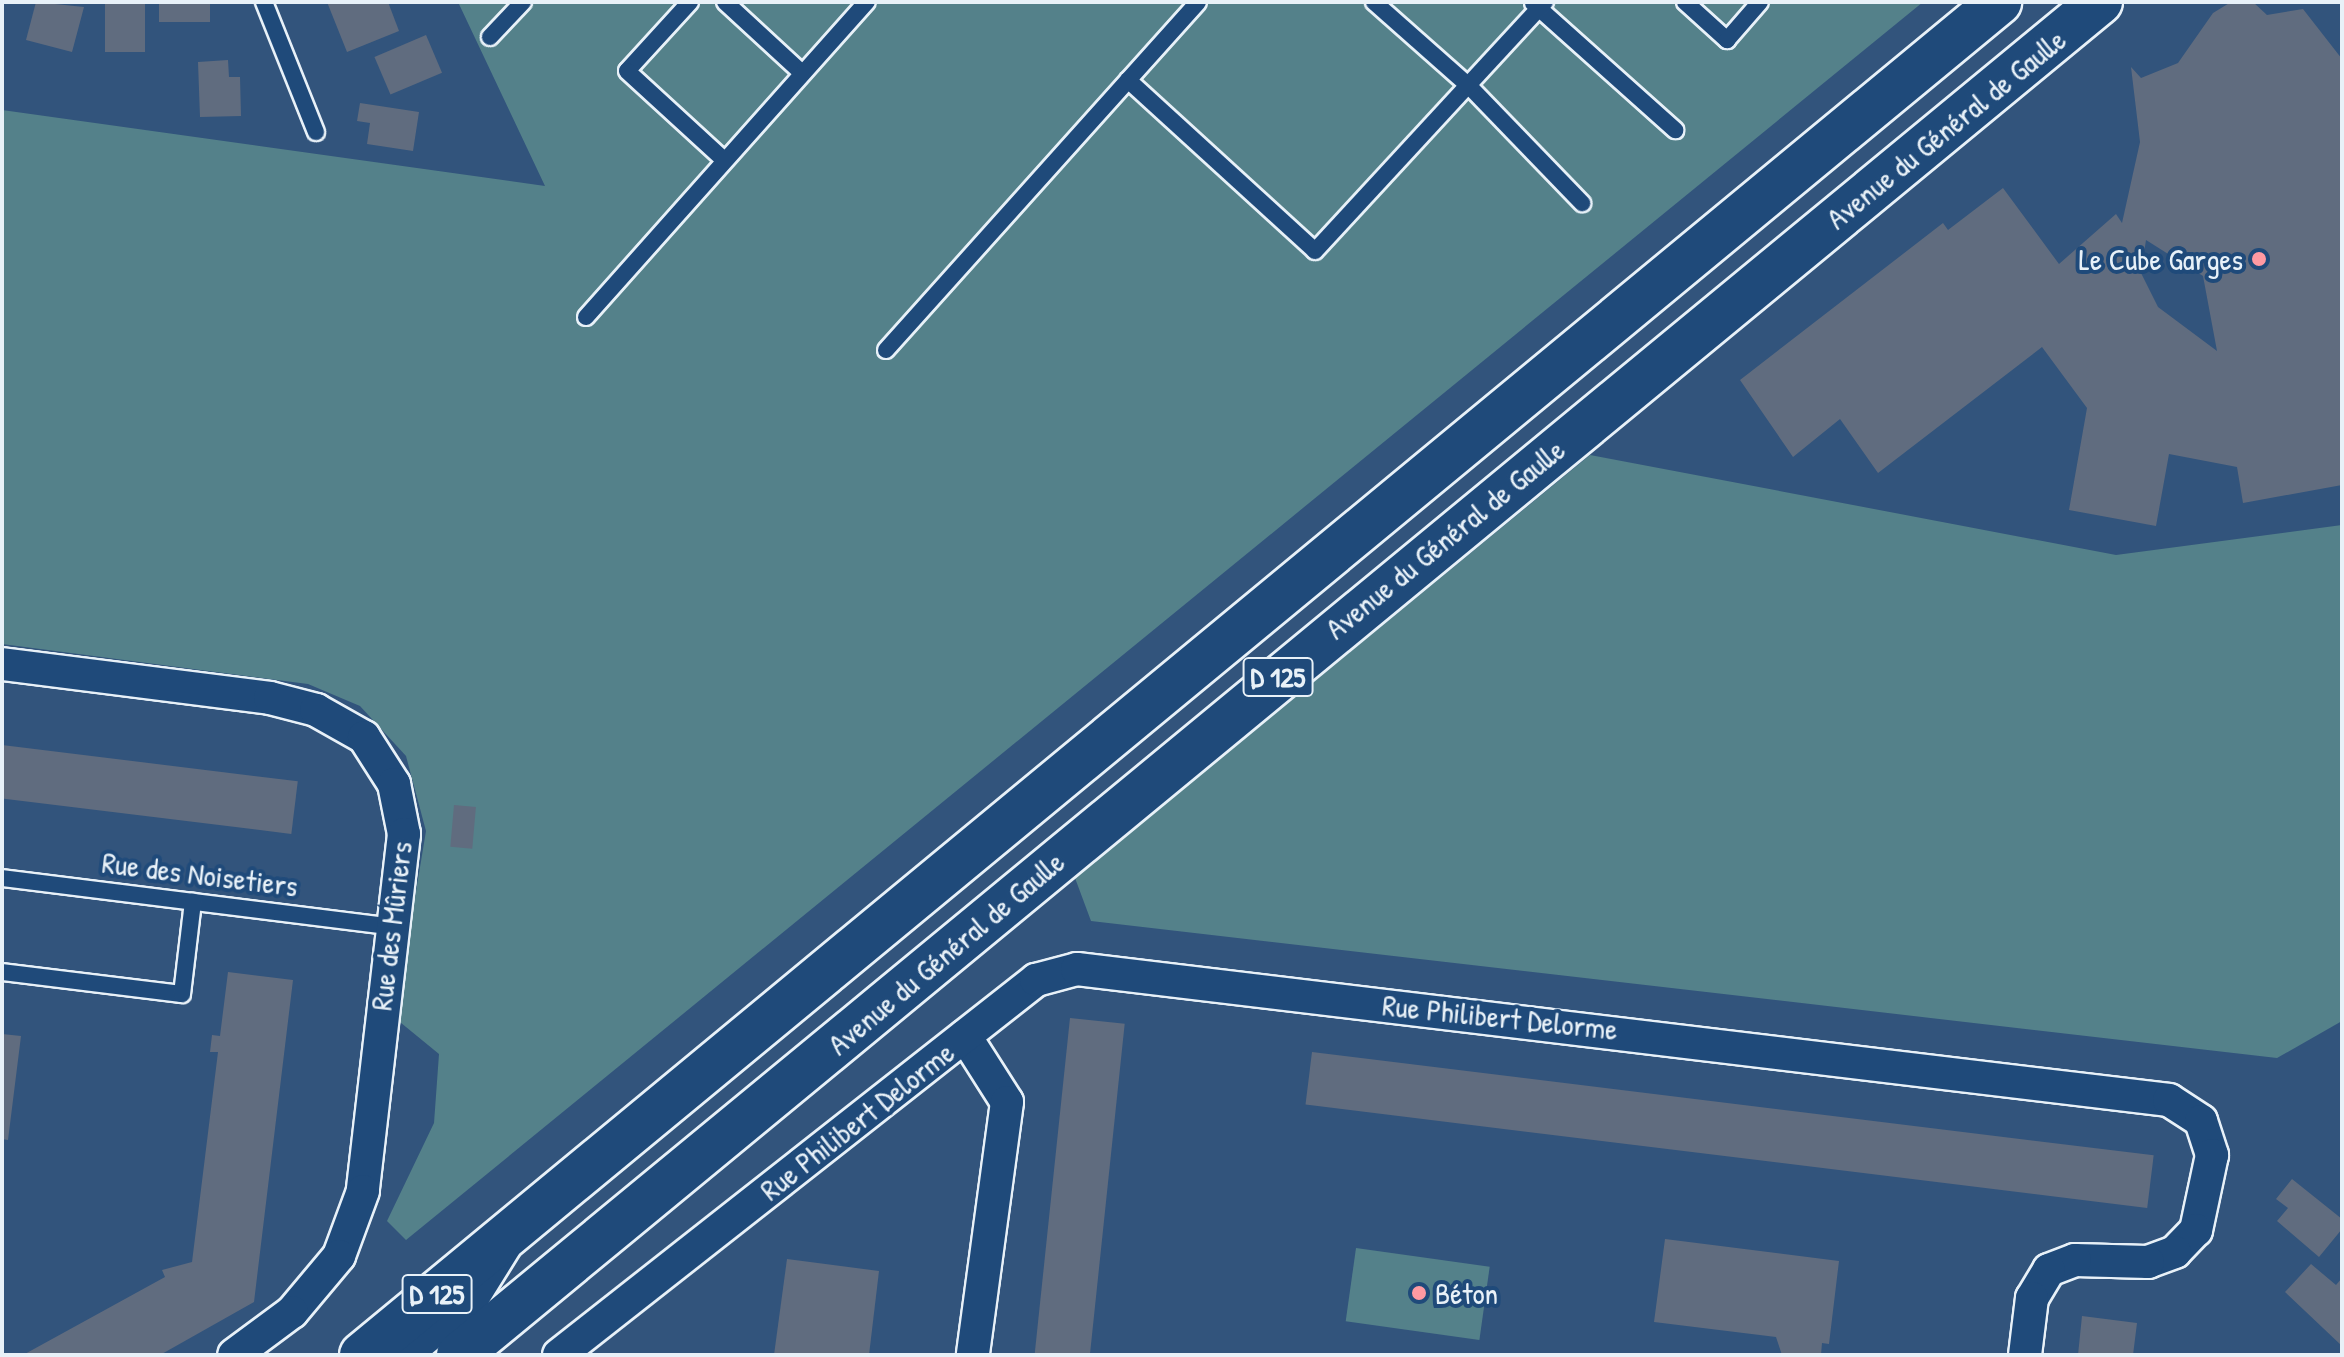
<!DOCTYPE html>
<meta charset="utf-8">
<style>
body{margin:0}
#map{position:relative;width:2344px;height:1357px;overflow:hidden;background:#32547c;font-family:"Patrick Hand",sans-serif}
div>[style]{position:absolute}
[style*='--x']{left:calc(var(--x)*1px);top:calc(var(--y)*1px);width:calc(var(--w)*1px);rotate:calc(var(--a)*1deg)}
.green>*{inset:0;background:#54818a;transform-origin:0 0}
.building>*{inset:0;background:#606c7f;transform-origin:0 0}
.roads{filter:drop-shadow(2px 0 #e8f1f8) drop-shadow(-2px 0 #e8f1f8) drop-shadow(0 2px #e8f1f8) drop-shadow(0 -2px #e8f1f8)}
.lane>*{height:16px;margin:-8px;padding:0 8px;transform-origin:8px;border-radius:8px;background:#1f4a7a}
.street>*{height:32px;margin:-16px;padding:0 16px;transform-origin:16px;border-radius:16px;background:#1f4a7a}
.primary>*{height:44px;margin:-22px;padding:0 22px;transform-origin:22px;border-radius:22px;background:#1f4a7a}
.dots>*{width:22px;height:22px;translate:-50% -50%;box-sizing:border-box;border:4px solid #1f4a7a;border-radius:50%}
span{translate:-50% -50%;white-space:nowrap;text-align:center;line-height:1.15;-webkit-text-stroke:8px #1f4a7a;paint-order:stroke}
.shield-label span{padding:2px 6px;background:#1f4a7a;border:2px solid;border-radius:6px;-webkit-text-stroke-width:0}
.shield-label{font-size:28px;color:#e8f1f8;font-weight:700}
.street-label{font-size:30px;color:#e8f1f8}
.poi-label{font-size:30px;color:#e8f1f8}
.right{translate:-100% -50%;text-align:right}
.left{translate:0 -50%;text-align:left}
.frame{position:absolute;inset:0;border:4px solid #e8f1f8;pointer-events:none}
</style>
<div id="map">
<div class="green">
<div style="clip-path:polygon(458px 2px,1923px 2px,406px 1240px,387px 1221px,434px 1123px,439px 1054px,395px 1018px,426px 831px,406px 756px,360px 706px,308px 684px,2px 644px,2px 110px,545px 186px)"></div>
<div style="clip-path:polygon(1590px 455px,2116px 555px,2342px 525px,2342px 1021px,2277px 1058px,1091px 921px,1075px 878px)"></div>
<div style="left:1356px;top:1248px;width:135px;height:74px;rotate:8deg"></div>
</div>
<div class="building">
<div style="clip-path:polygon(36px 2px,84px 7px,72px 52px,26px 40px)"></div>
<div style="left:105px;top:2px;width:40px;height:50px"></div>
<div style="left:159px;top:2px;width:51px;height:20px"></div>
<div style="clip-path:polygon(327px 2px,388px 2px,399px 31px,347px 52px)"></div>
<div style="clip-path:polygon(evenodd,2231px 2px,2253px 2px,2267px 15px,2303px 9px,2342px 59px,2342px 485px,2243px 503px,2237px 467px,2169px 454px,2156px 526px,2069px 510px,2087px 408px,2042px 347px,1878px 473px,1840px 419px,1793px 457px,1740px 380px,1943px 223px,1948px 230px,2003px 188px,2059px 264px,2116px 214px,2122px 223px,2140px 142px,2131px 67px,2141px 78px,2178px 63px,2213px 13px,2231px 2px,2146px 240px,2203px 276px,2217px 351px,2158px 307px,2141px 273px,2146px 240px)"></div>
<div style="left:426px;top:35px;width:41px;height:56px;rotate:67deg"></div>
<div style="clip-path:polygon(228px 60px,229px 77px,240px 77px,241px 116px,200px 117px,198px 62px)"></div>
<div style="clip-path:polygon(360px 103px,419px 112px,413px 151px,367px 144px,370px 123px,357px 121px)"></div>
<div style="left:2px;top:745px;width:298px;height:53px;rotate:7deg"></div>
<div style="left:454px;top:805px;width:22px;height:42px;rotate:5deg"></div>
<div style="clip-path:polygon(228px 972px,293px 980px,254px 1302px,160px 1355px,23px 1355px,165px 1277px,162px 1270px,192px 1262px,218px 1052px,210px 1052px,212px 1035px,220px 1036px)"></div>
<div style="left:1070px;top:1018px;width:55px;height:340px;rotate:6deg"></div>
<div style="clip-path:polygon(2px 1034px,21px 1036px,8px 1140px,2px 1139px)"></div>
<div style="left:1312px;top:1052px;width:848px;height:53px;rotate:7deg"></div>
<div style="clip-path:polygon(2292px 1179px,2342px 1219px,2342px 1229px,2319px 1257px,2277px 1221px,2288px 1208px,2276px 1199px)"></div>
<div style="clip-path:polygon(1665px 1239px,1839px 1261px,1829px 1344px,1822px 1343px,1821px 1355px,1782px 1355px,1776px 1337px,1654px 1322px)"></div>
<div style="clip-path:polygon(787px 1259px,879px 1271px,869px 1355px,774px 1355px)"></div>
<div style="clip-path:polygon(2311px 1264px,2336px 1285px,2342px 1278px,2342px 1346px,2285px 1292px)"></div>
<div style="clip-path:polygon(2082px 1316px,2137px 1323px,2133px 1355px,2078px 1355px)"></div>
</div>
<div class="roads">
<div class="lane">
<div style="--x:264;--y:2;--w:140;--a:68.2"></div>
<div style="--x:690;--y:2;--w:93;--a:132.4"></div>
<div style="--x:627;--y:71;--w:130;--a:42.5"></div>
<div style="--x:725;--y:2;--w:105;--a:42.7"></div>
<div style="--x:1374;--y:2;--w:127;--a:41.5"></div>
<div style="--x:1469;--y:86;--w:163;--a:46"></div>
<div style="--x:1685;--y:2;--w:57;--a:42.1"></div>
<div style="--x:1727;--y:40;--w:50;--a:-49"></div>
<div style="--x:1533;--y:3;--w:191;--a:41.8"></div>
<div style="--x:490;--y:37;--w:48;--a:-46.7"></div>
<div style="--x:1128;--y:80;--w:253;--a:42.4"></div>
<div style="--x:1315;--y:251;--w:339;--a:-47.3"></div>
<div style="--x:586;--y:317;--w:422;--a:-48.3"></div>
<div style="--x:886;--y:350;--w:467;--a:-48.1"></div>
<div style="--x:2;--y:878;--w:391;--a:7.1"></div>
<div style="--x:2;--y:972;--w:181;--a:7"></div>
<div style="--x:182;--y:994;--w:93;--a:-83.2"></div>
</div>
<div class="street">
<div style="--x:2;--y:664;--w:270;--a:7.2"></div>
<div style="--x:270;--y:698;--w:48;--a:14.6"></div>
<div style="--x:316;--y:710;--w:55;--a:29.4"></div>
<div style="--x:364;--y:737;--w:56;--a:57.4"></div>
<div style="--x:394;--y:784;--w:51;--a:78.7"></div>
<div style="--x:404;--y:834;--w:359;--a:96.6"></div>
<div style="--x:363;--y:1191;--w:69;--a:110.3"></div>
<div style="--x:339;--y:1256;--w:73;--a:130"></div>
<div style="--x:292;--y:1312;--w:72;--a:143.4"></div>
<div style="--x:965;--y:1036;--w:78;--a:57.5"></div>
<div style="--x:1007;--y:1102;--w:255;--a:97.7"></div>
<div style="--x:405;--y:1355;--w:87;--a:-39.9"></div>
<div style="--x:472;--y:1299;--w:62;--a:-58.1"></div>
<div style="--x:559;--y:1355;--w:607;--a:-38.17"></div>
<div style="--x:1036;--y:980;--w:42;--a:-15"></div>
<div style="--x:1077;--y:969;--w:1100;--a:6.84"></div>
<div style="--x:2169;--y:1100;--w:38;--a:33"></div>
<div style="--x:2201;--y:1121;--w:36;--a:72"></div>
<div style="--x:2212;--y:1155;--w:77;--a:102"></div>
<div style="--x:2196;--y:1230;--w:30;--a:134"></div>
<div style="--x:2175;--y:1252;--w:29;--a:160"></div>
<div style="--x:2148;--y:1262;--w:73;--a:-178.4"></div>
<div style="--x:2075;--y:1260;--w:28;--a:159"></div>
<div style="--x:2049;--y:1270;--w:33;--a:121"></div>
<div style="--x:2032;--y:1298;--w:57;--a:97"></div>
</div>
<div class="primary">
<div style="--x:362;--y:1355;--w:2124;--a:-39.57"></div>
<div style="--x:459;--y:1355;--w:2127;--a:-39.51"></div>
</div>
</div>
<div class="dots">
<div style="left:2259px;top:259px;background:#ff9aa2"></div>
<div style="left:1419px;top:1293px;background:#ff9aa2"></div>
</div>
<div class="shield-label">
<span style="left:1278px;top:677px">D 125</span>
<span style="left:437px;top:1294px">D 125</span>
</div>
<div class="street-label">
<span style="left:1946px;top:129px;rotate:-39deg">Avenue du Général de Gaulle</span>
<span style="left:1445px;top:539px;rotate:-39deg">Avenue du Général de Gaulle</span>
<span style="left:200px;top:874px;rotate:7deg">Rue des Noisetiers</span>
<span style="left:391px;top:926px;rotate:-83deg">Rue des Mûriers</span>
<span style="left:946px;top:953px;rotate:-40deg">Avenue du Général de Gaulle</span>
<span style="left:1500px;top:1017px;rotate:6deg">Rue Philibert Delorme</span>
<span style="left:857px;top:1121px;rotate:-38deg">Rue Philibert Delorme</span>
</div>
<div class="poi-label">
<span class="right" style="left:2243px;top:259px">Le Cube Garges</span>
<span class="left" style="left:1435px;top:1293px">Béton</span>
</div>
<div class="frame"></div>
</div>
